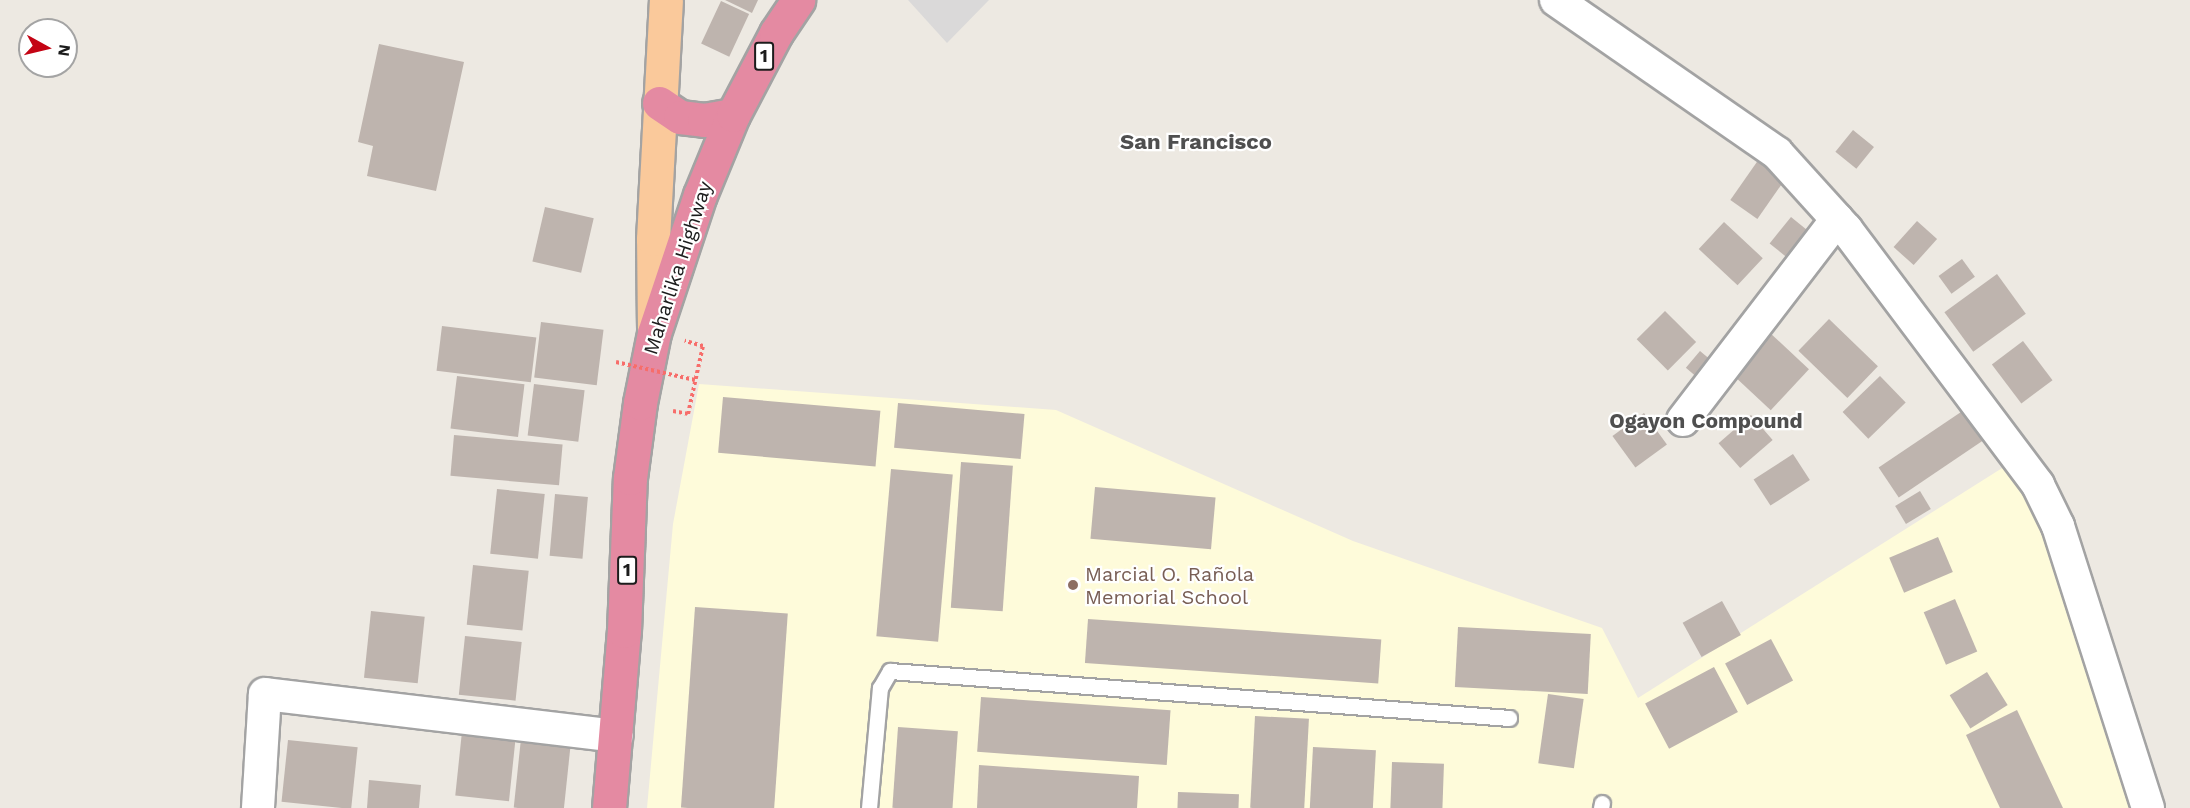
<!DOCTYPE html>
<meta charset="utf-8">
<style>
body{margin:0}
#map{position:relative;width:2190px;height:808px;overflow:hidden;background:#ede9e2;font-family:"Work Sans",sans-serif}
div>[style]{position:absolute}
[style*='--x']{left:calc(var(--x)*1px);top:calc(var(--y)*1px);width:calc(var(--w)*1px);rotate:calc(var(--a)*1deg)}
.residential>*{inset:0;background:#dad9d9}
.education>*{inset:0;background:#fefbda}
.building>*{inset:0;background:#beb4ae;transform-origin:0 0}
.path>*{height:4px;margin-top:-2px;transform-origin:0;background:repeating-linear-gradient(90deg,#f76d6a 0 3px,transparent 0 6px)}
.roads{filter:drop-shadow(2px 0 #a3a3a3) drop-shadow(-2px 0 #a3a3a3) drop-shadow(0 2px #a3a3a3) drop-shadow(0 -2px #a3a3a3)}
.lane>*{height:15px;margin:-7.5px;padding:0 7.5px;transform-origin:7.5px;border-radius:7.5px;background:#fff}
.street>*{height:32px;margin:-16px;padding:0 16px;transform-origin:16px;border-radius:16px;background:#fff}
.primary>*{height:33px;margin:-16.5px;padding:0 16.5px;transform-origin:16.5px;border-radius:16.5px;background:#fac99b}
.highway>*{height:33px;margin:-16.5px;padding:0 16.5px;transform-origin:16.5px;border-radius:16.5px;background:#e48aa2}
.path-bridge>*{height:4px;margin-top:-2px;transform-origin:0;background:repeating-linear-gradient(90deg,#f76d6a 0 3px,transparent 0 6px)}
.dots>*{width:16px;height:16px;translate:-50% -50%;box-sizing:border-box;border:3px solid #fff;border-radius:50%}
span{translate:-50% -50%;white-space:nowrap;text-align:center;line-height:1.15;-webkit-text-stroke:4.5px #fff;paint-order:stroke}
.shield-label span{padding:2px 4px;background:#fff;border:2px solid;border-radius:4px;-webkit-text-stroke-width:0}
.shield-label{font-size:18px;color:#1c1c1c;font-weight:700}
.street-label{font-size:20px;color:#1c1c1c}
.education-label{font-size:20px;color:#785e54}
.left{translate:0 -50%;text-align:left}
.neighbourhood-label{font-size:21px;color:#4f4f4f;font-weight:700}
.quarter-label{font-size:22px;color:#4f4f4f;font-weight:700}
.north{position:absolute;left:18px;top:18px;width:60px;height:60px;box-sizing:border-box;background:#fff;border:2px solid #a4a4a4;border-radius:50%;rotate:98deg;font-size:16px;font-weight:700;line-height:24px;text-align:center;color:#1c1c1c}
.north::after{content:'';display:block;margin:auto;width:21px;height:27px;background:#c40414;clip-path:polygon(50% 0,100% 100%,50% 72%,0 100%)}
</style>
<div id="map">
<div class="residential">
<div style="clip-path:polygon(908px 0,989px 0,947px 43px)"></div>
</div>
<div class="education">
<div style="clip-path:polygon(699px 384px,1056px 410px,1353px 541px,1602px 628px,1638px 698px,2007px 465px,2042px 519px,2138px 808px,647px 808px,673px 524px)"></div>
</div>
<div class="building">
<div style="clip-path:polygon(725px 0,758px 0,752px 13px)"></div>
<div style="left:721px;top:1px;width:31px;height:47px;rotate:25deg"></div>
<div style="clip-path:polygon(379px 44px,464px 62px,436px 191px,367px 176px,373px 146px,358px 142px)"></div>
<div style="left:1853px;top:130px;width:27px;height:28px;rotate:39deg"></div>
<div style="left:1759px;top:159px;width:33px;height:50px;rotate:35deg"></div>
<div style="left:545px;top:207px;width:50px;height:56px;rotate:13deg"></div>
<div style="left:1791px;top:217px;width:27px;height:34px;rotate:39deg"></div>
<div style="left:1917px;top:221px;width:27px;height:35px;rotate:42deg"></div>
<div style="left:1724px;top:222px;width:53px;height:37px;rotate:43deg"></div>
<div style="left:1962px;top:259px;width:22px;height:29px;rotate:54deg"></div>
<div style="left:1997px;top:274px;width:49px;height:65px;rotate:54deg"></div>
<div style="left:1665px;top:311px;width:44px;height:40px;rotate:45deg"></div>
<div style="left:1829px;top:319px;width:68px;height:44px;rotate:44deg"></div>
<div style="left:541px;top:322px;width:63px;height:56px;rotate:7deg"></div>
<div style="left:442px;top:326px;width:95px;height:45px;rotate:7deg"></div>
<div style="left:1768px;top:331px;width:56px;height:56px;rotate:43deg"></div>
<div style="left:2023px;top:341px;width:49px;height:39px;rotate:53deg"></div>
<div style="left:1700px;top:351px;width:16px;height:22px;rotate:40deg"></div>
<div style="left:457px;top:376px;width:68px;height:53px;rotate:7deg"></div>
<div style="left:1880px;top:376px;width:37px;height:52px;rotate:46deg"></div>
<div style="left:534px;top:384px;width:51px;height:52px;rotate:7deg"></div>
<div style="left:723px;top:397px;width:158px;height:56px;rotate:5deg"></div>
<div style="left:898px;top:403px;width:127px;height:45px;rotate:5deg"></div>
<div style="left:1964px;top:410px;width:36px;height:103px;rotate:56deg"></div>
<div style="left:1644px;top:413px;width:39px;height:39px;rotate:54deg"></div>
<div style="left:1751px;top:415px;width:33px;height:43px;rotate:49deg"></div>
<div style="left:454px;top:435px;width:109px;height:41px;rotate:5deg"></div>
<div style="left:1793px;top:454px;width:31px;height:47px;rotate:57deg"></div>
<div style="left:961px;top:462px;width:52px;height:146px;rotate:4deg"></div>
<div style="left:891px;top:469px;width:62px;height:168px;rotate:5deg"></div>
<div style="left:1095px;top:487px;width:121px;height:52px;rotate:5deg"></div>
<div style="left:497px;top:489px;width:48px;height:65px;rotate:6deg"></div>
<div style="left:1920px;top:491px;width:21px;height:29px;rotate:59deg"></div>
<div style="left:555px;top:494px;width:33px;height:62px;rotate:5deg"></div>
<div style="left:1938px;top:537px;width:38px;height:53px;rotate:67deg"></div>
<div style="left:473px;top:565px;width:56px;height:60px;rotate:6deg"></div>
<div style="left:1955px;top:599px;width:57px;height:34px;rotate:67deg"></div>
<div style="left:1722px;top:601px;width:39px;height:45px;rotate:61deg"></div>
<div style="left:695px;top:607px;width:93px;height:201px;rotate:4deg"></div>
<div style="left:371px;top:611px;width:54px;height:67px;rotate:6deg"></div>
<div style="left:1088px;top:619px;width:294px;height:44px;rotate:4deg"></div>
<div style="left:1458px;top:627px;width:133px;height:60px;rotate:3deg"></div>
<div style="left:465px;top:636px;width:57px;height:59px;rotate:6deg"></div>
<div style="left:1771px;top:639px;width:47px;height:52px;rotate:62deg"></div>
<div style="left:1714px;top:667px;width:51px;height:78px;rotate:62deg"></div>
<div style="left:1987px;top:672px;width:39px;height:44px;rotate:58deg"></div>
<div style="left:1548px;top:694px;width:36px;height:70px;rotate:8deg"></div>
<div style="left:981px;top:697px;width:190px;height:55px;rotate:4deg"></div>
<div style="clip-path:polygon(2017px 710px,2063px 808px,2000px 808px,1966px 735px)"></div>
<div style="left:1255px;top:716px;width:54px;height:92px;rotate:3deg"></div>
<div style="left:463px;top:722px;width:54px;height:74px;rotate:6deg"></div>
<div style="left:898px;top:727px;width:60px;height:81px;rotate:4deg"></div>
<div style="left:522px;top:729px;width:50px;height:79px;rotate:6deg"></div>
<div style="left:288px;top:740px;width:70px;height:62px;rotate:6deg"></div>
<div style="left:1313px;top:747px;width:63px;height:61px;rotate:3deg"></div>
<div style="left:1392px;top:762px;width:52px;height:46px;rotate:2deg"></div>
<div style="clip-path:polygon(979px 765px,1139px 776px,1137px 808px,977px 808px)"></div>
<div style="clip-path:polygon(369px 780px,421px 785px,419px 808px,367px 808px)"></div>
<div style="left:1178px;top:792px;width:61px;height:16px;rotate:2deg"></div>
</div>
<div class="path">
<div style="--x:673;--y:411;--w:15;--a:11"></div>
<div style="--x:688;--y:414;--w:70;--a:-77.6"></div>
<div style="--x:703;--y:346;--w:19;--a:-164"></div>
</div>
<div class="roads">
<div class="lane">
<div style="--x:869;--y:808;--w:121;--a:-84.8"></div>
<div style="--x:880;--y:688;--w:20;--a:-60"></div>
<div style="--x:890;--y:671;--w:621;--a:4.34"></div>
<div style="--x:1601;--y:808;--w:5;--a:-79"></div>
</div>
<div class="street">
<div style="--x:1556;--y:0;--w:269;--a:34.7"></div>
<div style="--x:1777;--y:153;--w:103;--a:47.8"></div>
<div style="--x:1846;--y:229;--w:320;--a:53.1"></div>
<div style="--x:2038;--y:485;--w:46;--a:64"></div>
<div style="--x:2058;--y:526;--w:296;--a:72.3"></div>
<div style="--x:1683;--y:420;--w:253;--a:-52.5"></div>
<div style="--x:258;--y:808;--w:114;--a:-86.5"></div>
<div style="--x:265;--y:694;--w:354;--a:6.8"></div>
</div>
<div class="primary">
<div style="--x:654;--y:328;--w:89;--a:-90.6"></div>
<div style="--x:653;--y:239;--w:239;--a:-86.9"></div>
</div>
<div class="highway">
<div style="--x:659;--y:103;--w:25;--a:34"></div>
<div style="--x:680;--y:117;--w:24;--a:7"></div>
<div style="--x:704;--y:120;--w:29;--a:-10"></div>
<div style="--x:609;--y:808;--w:178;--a:-85.2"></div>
<div style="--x:624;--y:631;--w:153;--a:-87.8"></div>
<div style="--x:630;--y:478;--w:76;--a:-82.4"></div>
<div style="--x:640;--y:403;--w:71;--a:-78.7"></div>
<div style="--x:654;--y:333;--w:145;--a:-71.6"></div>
<div style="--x:700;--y:195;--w:87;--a:-67.6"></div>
<div style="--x:733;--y:115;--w:93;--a:-62.3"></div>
<div style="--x:776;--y:33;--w:40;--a:-56"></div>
</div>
</div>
<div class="path-bridge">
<div style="--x:616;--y:362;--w:81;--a:12.8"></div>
</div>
<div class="dots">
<div style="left:1073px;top:585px;background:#8d6e63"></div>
</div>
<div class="shield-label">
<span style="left:764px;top:56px">1</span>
<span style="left:627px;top:570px">1</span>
</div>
<div class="street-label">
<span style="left:678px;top:268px;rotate:-72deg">Maharlika Highway</span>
</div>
<div class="education-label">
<span class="left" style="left:1085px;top:586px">Marcial O. Rañola<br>Memorial School</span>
</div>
<div class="neighbourhood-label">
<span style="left:1706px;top:421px">Ogayon Compound</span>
</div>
<div class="quarter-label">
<span style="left:1196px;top:142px">San Francisco</span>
</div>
<div class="north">N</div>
</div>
